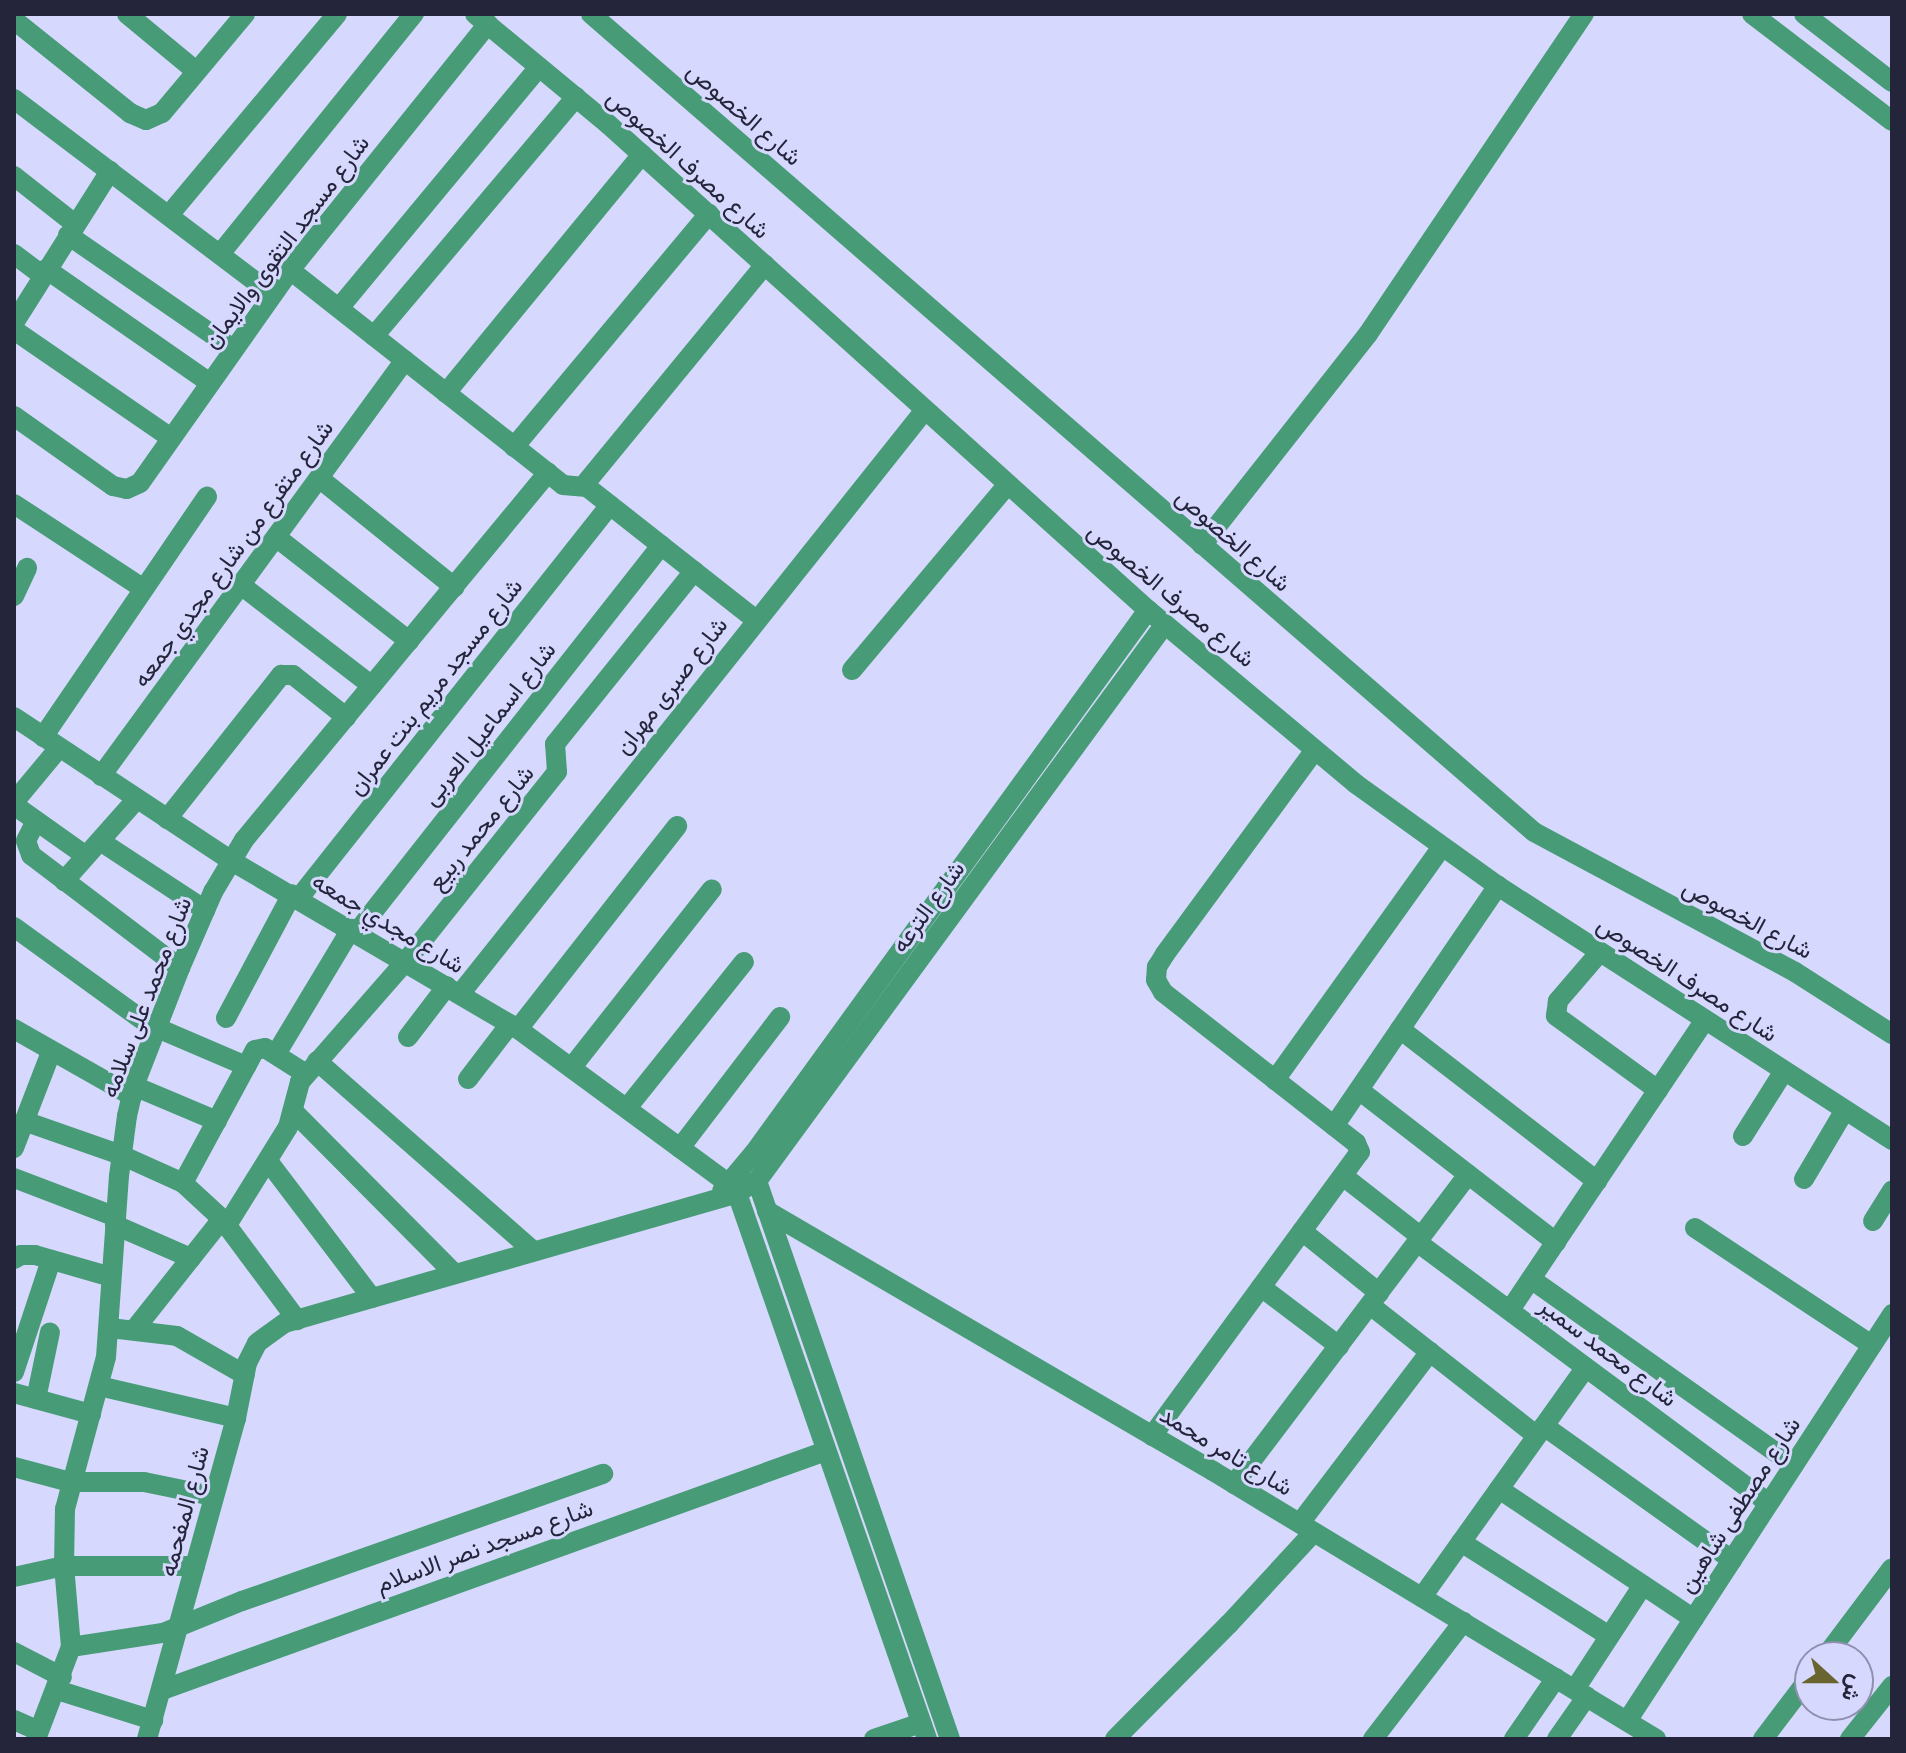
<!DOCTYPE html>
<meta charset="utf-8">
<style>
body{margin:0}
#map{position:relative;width:1906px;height:1753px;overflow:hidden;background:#d6d8fd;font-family:Barlow,Vazirmatn,sans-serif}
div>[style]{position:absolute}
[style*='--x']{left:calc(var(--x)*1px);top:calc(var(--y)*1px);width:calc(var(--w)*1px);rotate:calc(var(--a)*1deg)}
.minor>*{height:20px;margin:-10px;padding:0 10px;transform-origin:10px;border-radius:10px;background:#479c77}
span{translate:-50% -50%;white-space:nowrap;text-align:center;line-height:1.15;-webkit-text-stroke:6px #d6d8fd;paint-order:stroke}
.street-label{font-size:24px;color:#24243b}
.frame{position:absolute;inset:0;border:16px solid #24243b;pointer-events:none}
.north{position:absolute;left:1794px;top:1641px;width:80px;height:80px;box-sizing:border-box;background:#d6d8fd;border:2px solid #8f90af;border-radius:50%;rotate:111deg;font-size:22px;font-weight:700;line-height:32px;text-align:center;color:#24243b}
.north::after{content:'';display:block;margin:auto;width:28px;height:36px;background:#6a6431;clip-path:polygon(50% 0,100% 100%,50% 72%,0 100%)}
</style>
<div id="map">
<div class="minor">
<div style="--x:127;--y:14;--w:89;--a:39.6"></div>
<div style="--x:475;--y:14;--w:173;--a:39.6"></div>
<div style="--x:608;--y:124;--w:726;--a:41.99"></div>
<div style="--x:1148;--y:610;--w:271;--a:39.9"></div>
<div style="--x:1356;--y:784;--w:175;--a:35.7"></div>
<div style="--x:1498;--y:886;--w:469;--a:32.8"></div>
<div style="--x:591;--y:14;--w:1248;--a:40.94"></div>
<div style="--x:1534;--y:832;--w:296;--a:28.2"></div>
<div style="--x:1795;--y:972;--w:115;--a:32.6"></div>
<div style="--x:1752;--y:14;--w:176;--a:37.4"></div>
<div style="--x:1804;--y:14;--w:111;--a:37.7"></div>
<div style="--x:14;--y:20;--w:149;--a:38.7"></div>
<div style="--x:130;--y:113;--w:17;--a:24"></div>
<div style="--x:146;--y:120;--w:17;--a:-24"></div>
<div style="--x:162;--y:113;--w:129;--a:-50"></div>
<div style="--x:14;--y:99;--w:323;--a:37.1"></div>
<div style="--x:14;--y:176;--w:78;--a:38.2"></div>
<div style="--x:169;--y:215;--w:262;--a:-50.1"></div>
<div style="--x:68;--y:235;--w:201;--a:34.6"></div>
<div style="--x:14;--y:254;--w:35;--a:37"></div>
<div style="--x:220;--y:254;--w:309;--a:-51.1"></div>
<div style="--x:46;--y:269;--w:200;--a:34.8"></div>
<div style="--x:290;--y:270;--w:347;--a:38.2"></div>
<div style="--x:563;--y:485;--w:24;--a:5"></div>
<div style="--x:587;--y:487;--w:214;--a:38.2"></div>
<div style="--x:339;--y:308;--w:313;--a:-50.3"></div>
<div style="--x:14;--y:323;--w:180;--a:-57.7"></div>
<div style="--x:14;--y:330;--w:191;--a:34.5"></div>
<div style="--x:374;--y:336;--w:313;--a:-49.8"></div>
<div style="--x:446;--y:393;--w:309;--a:-50.6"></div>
<div style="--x:14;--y:416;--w:121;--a:35.3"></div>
<div style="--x:113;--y:486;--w:14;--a:12"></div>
<div style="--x:127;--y:489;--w:14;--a:-25"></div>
<div style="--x:140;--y:483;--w:261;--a:-54.8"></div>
<div style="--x:290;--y:270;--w:316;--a:-51.2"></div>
<div style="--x:514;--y:447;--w:304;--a:-50.1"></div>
<div style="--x:319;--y:478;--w:174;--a:38.9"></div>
<div style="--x:584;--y:485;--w:285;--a:-50.6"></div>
<div style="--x:14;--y:504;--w:155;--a:33.2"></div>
<div style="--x:276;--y:537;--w:169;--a:38"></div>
<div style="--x:1202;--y:545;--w:268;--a:-51.8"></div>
<div style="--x:1368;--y:334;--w:386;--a:-56"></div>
<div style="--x:241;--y:585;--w:165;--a:37.6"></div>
<div style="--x:14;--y:596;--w:31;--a:-65"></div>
<div style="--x:852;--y:670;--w:241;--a:-50"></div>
<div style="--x:14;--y:717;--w:259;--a:33.5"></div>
<div style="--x:230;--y:860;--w:334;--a:30.4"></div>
<div style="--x:518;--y:1029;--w:262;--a:36.3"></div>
<div style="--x:43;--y:737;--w:291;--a:-55.7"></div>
<div style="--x:101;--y:776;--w:515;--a:-53.84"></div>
<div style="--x:14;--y:802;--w:70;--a:-50.2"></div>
<div style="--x:14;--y:805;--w:88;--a:35.3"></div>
<div style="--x:167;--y:819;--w:184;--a:-51.6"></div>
<div style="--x:281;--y:675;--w:12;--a:0"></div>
<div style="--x:293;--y:675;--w:68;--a:38.4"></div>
<div style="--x:36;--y:821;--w:22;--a:117"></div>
<div style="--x:26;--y:841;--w:15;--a:70"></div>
<div style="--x:31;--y:855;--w:187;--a:37.2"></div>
<div style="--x:100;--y:841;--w:126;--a:33.3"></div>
<div style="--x:64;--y:881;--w:108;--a:-48.4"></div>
<div style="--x:299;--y:898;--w:501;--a:-51.64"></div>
<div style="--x:14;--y:927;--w:165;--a:35.9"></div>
<div style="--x:148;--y:1024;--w:107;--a:23.2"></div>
<div style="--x:357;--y:932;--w:492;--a:-51.8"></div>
<div style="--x:1600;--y:952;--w:65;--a:130.6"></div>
<div style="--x:1558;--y:1001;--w:15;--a:98"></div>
<div style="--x:1556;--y:1016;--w:126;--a:36"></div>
<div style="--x:460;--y:994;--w:745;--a:-51.48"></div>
<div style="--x:226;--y:1018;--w:140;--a:-62"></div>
<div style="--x:14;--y:1029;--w:136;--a:29.6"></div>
<div style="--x:518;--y:1029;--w:258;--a:-51.9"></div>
<div style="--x:1400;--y:1029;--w:249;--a:37.7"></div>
<div style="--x:408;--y:1037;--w:64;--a:-52.6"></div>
<div style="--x:276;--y:1054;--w:146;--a:-59"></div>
<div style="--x:317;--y:1061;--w:286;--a:41.3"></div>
<div style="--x:572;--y:1067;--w:226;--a:-51.8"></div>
<div style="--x:468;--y:1079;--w:69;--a:-52.6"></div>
<div style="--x:1275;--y:1080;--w:285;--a:-54.4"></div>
<div style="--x:134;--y:1086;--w:90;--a:22.9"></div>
<div style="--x:1359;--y:1090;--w:249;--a:37.7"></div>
<div style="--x:627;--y:1108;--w:187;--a:-51.3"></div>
<div style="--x:293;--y:1111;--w:228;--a:45.2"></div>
<div style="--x:24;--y:1121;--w:103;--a:19.3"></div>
<div style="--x:121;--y:1155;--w:68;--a:24.3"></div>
<div style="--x:183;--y:1183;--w:53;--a:42.7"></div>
<div style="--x:222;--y:1219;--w:126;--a:53.4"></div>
<div style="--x:1334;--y:1126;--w:291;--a:-55.7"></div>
<div style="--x:1743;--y:1136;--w:77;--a:-57.8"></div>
<div style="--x:14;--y:1148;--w:103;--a:-68.9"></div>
<div style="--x:680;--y:1148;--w:165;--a:-52.6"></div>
<div style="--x:268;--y:1161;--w:172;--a:52.8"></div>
<div style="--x:1343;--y:1176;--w:99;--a:38"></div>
<div style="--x:14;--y:1178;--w:109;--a:20.9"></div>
<div style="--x:1804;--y:1179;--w:80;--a:-59.3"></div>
<div style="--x:757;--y:1181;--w:590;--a:70.92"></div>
<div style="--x:183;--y:1183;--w:151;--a:-61.6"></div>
<div style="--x:255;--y:1050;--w:10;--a:-11"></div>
<div style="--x:265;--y:1048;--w:49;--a:32.4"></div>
<div style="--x:722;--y:1191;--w:50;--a:-49.9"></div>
<div style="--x:754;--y:1153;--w:671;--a:-54.04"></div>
<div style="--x:737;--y:1193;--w:578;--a:70.81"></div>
<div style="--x:767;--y:1211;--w:516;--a:30.24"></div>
<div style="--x:1213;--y:1471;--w:518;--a:31.17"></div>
<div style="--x:1873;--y:1221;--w:36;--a:-58"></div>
<div style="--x:115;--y:1225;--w:83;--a:23.5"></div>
<div style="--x:227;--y:1225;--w:115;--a:-58.1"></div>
<div style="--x:288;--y:1127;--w:47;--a:-75.1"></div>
<div style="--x:300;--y:1082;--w:161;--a:-48.8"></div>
<div style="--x:406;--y:961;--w:242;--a:-51.4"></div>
<div style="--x:557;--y:772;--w:28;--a:-94"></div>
<div style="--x:555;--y:744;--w:222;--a:-51.2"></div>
<div style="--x:1695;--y:1228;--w:212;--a:33.5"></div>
<div style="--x:1302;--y:1231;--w:99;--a:38.8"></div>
<div style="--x:1417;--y:1242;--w:438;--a:36.6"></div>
<div style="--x:14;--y:1259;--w:8;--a:-30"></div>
<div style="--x:21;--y:1255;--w:14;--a:0"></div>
<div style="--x:35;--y:1255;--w:79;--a:16.1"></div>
<div style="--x:1531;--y:1279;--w:322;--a:35.3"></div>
<div style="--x:1261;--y:1287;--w:98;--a:37.1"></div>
<div style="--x:1370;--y:1305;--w:212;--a:38.1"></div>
<div style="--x:1510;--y:1310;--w:349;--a:-56.1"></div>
<div style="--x:110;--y:1328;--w:67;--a:6.8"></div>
<div style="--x:177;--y:1336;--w:78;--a:29.8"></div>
<div style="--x:134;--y:1330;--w:142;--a:-51.6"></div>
<div style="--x:14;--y:1372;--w:118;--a:-71.7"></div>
<div style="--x:99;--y:1386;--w:141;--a:13.1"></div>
<div style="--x:14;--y:1393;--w:80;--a:15.3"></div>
<div style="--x:36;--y:1399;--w:68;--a:-78.2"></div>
<div style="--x:1544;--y:1426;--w:231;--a:35.5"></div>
<div style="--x:1152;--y:1436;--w:352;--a:-53.8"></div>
<div style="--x:1360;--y:1152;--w:10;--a:-114"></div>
<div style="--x:1356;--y:1143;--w:245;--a:-142"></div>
<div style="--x:1163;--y:992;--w:14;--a:-120"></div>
<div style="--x:1156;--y:980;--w:13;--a:-86"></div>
<div style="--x:1157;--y:967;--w:15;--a:-58"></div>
<div style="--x:1165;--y:954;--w:253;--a:-53.7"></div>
<div style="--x:14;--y:1467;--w:58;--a:15"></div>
<div style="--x:70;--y:1482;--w:74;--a:0"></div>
<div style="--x:144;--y:1482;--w:70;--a:11.5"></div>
<div style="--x:1234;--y:1484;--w:388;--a:-52.9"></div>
<div style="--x:1499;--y:1489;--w:234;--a:33.7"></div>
<div style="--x:1300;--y:1523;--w:215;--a:-52.8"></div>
<div style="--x:1461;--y:1542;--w:175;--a:32.4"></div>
<div style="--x:14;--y:1577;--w:51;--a:-12.4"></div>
<div style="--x:64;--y:1566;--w:131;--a:0"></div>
<div style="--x:1422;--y:1597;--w:282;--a:-54.5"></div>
<div style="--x:71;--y:1647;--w:93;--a:-8.7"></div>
<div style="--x:163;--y:1633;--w:85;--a:-22.1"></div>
<div style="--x:242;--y:1601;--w:383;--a:-19.4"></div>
<div style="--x:14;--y:1652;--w:54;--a:27.5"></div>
<div style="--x:1825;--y:1657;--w:111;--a:-53"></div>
<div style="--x:1575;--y:1689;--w:124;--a:-56.8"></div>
<div style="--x:57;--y:1690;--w:101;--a:17.4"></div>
<div style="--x:162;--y:1690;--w:706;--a:-19.8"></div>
<div style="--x:14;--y:1720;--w:27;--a:24"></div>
<div style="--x:1627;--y:1721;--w:486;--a:-56.9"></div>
<div style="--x:36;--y:1739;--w:98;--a:-69.2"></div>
<div style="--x:71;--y:1647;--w:81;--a:-94.9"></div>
<div style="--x:64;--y:1566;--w:57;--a:-89"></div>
<div style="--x:65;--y:1509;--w:157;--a:-74.9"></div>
<div style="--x:106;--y:1357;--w:181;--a:-85.9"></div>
<div style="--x:119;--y:1176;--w:61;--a:-82.4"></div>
<div style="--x:127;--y:1116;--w:31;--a:-77"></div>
<div style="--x:134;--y:1086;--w:127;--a:-68.7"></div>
<div style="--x:180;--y:968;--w:83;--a:-66.5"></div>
<div style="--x:213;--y:892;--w:61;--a:-59.2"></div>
<div style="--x:244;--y:840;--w:477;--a:-50.4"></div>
<div style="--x:147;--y:1739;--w:333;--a:-74.5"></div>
<div style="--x:236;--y:1418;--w:56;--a:-78.7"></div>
<div style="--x:247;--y:1363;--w:22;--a:-63"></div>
<div style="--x:257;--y:1343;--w:34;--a:-36"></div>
<div style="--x:285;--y:1323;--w:470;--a:-16"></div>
<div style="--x:737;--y:1193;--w:23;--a:-31"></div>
<div style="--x:757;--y:1181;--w:690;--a:-53.78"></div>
<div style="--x:874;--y:1739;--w:50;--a:-18.8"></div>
<div style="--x:1115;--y:1739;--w:162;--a:-45.3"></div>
<div style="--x:1229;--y:1624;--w:125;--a:-47.3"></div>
<div style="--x:1373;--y:1739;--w:148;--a:-52.4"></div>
<div style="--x:1514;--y:1739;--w:74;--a:-55.5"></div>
<div style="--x:1557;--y:1739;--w:52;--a:-55.1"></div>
<div style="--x:1763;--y:1739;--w:78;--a:-52.8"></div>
<div style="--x:1850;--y:1739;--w:68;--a:-51.6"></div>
</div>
<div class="street-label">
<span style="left:745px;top:113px;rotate:41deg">شارع الخصوص</span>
<span style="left:689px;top:163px;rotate:42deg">شارع مصرف الخصوص</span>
<span style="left:285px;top:241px;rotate:-53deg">شارع مسجد التقوى والايمان</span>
<span style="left:1234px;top:539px;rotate:41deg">شارع الخصوص</span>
<span style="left:232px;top:553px;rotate:-54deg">شارع متفرع من شارع مجدي جمعه</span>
<span style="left:1172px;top:594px;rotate:40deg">شارع مصرف الخصوص</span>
<span style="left:670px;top:685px;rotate:-52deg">شارع صبرى مهران</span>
<span style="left:434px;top:686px;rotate:-52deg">شارع مسجد مريم بنت عمران</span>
<span style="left:488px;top:723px;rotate:-52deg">شارع اسماعيل العربى</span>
<span style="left:480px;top:827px;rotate:-51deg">شارع محمد ربيع</span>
<span style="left:927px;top:906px;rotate:-54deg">شارع الترعه</span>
<span style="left:1748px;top:918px;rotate:28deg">شارع الخصوص</span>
<span style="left:389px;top:922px;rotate:31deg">شارع مجدي جمعه</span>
<span style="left:1688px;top:978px;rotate:33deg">شارع مصرف الخصوص</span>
<span style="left:145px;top:997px;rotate:-69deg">شارع محمد على سلامه</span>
<span style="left:1609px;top:1351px;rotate:37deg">شارع محمد سمير</span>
<span style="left:1227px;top:1450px;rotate:31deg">شارع تامر محمد</span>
<span style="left:1738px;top:1504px;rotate:-57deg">شارع مصطفى شاهين</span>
<span style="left:183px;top:1511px;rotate:-75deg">شارع المفحمه</span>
<span style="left:484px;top:1545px;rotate:-20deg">شارع مسجد نصر الاسلام</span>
</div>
<div class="frame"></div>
<div class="north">ش</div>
</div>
